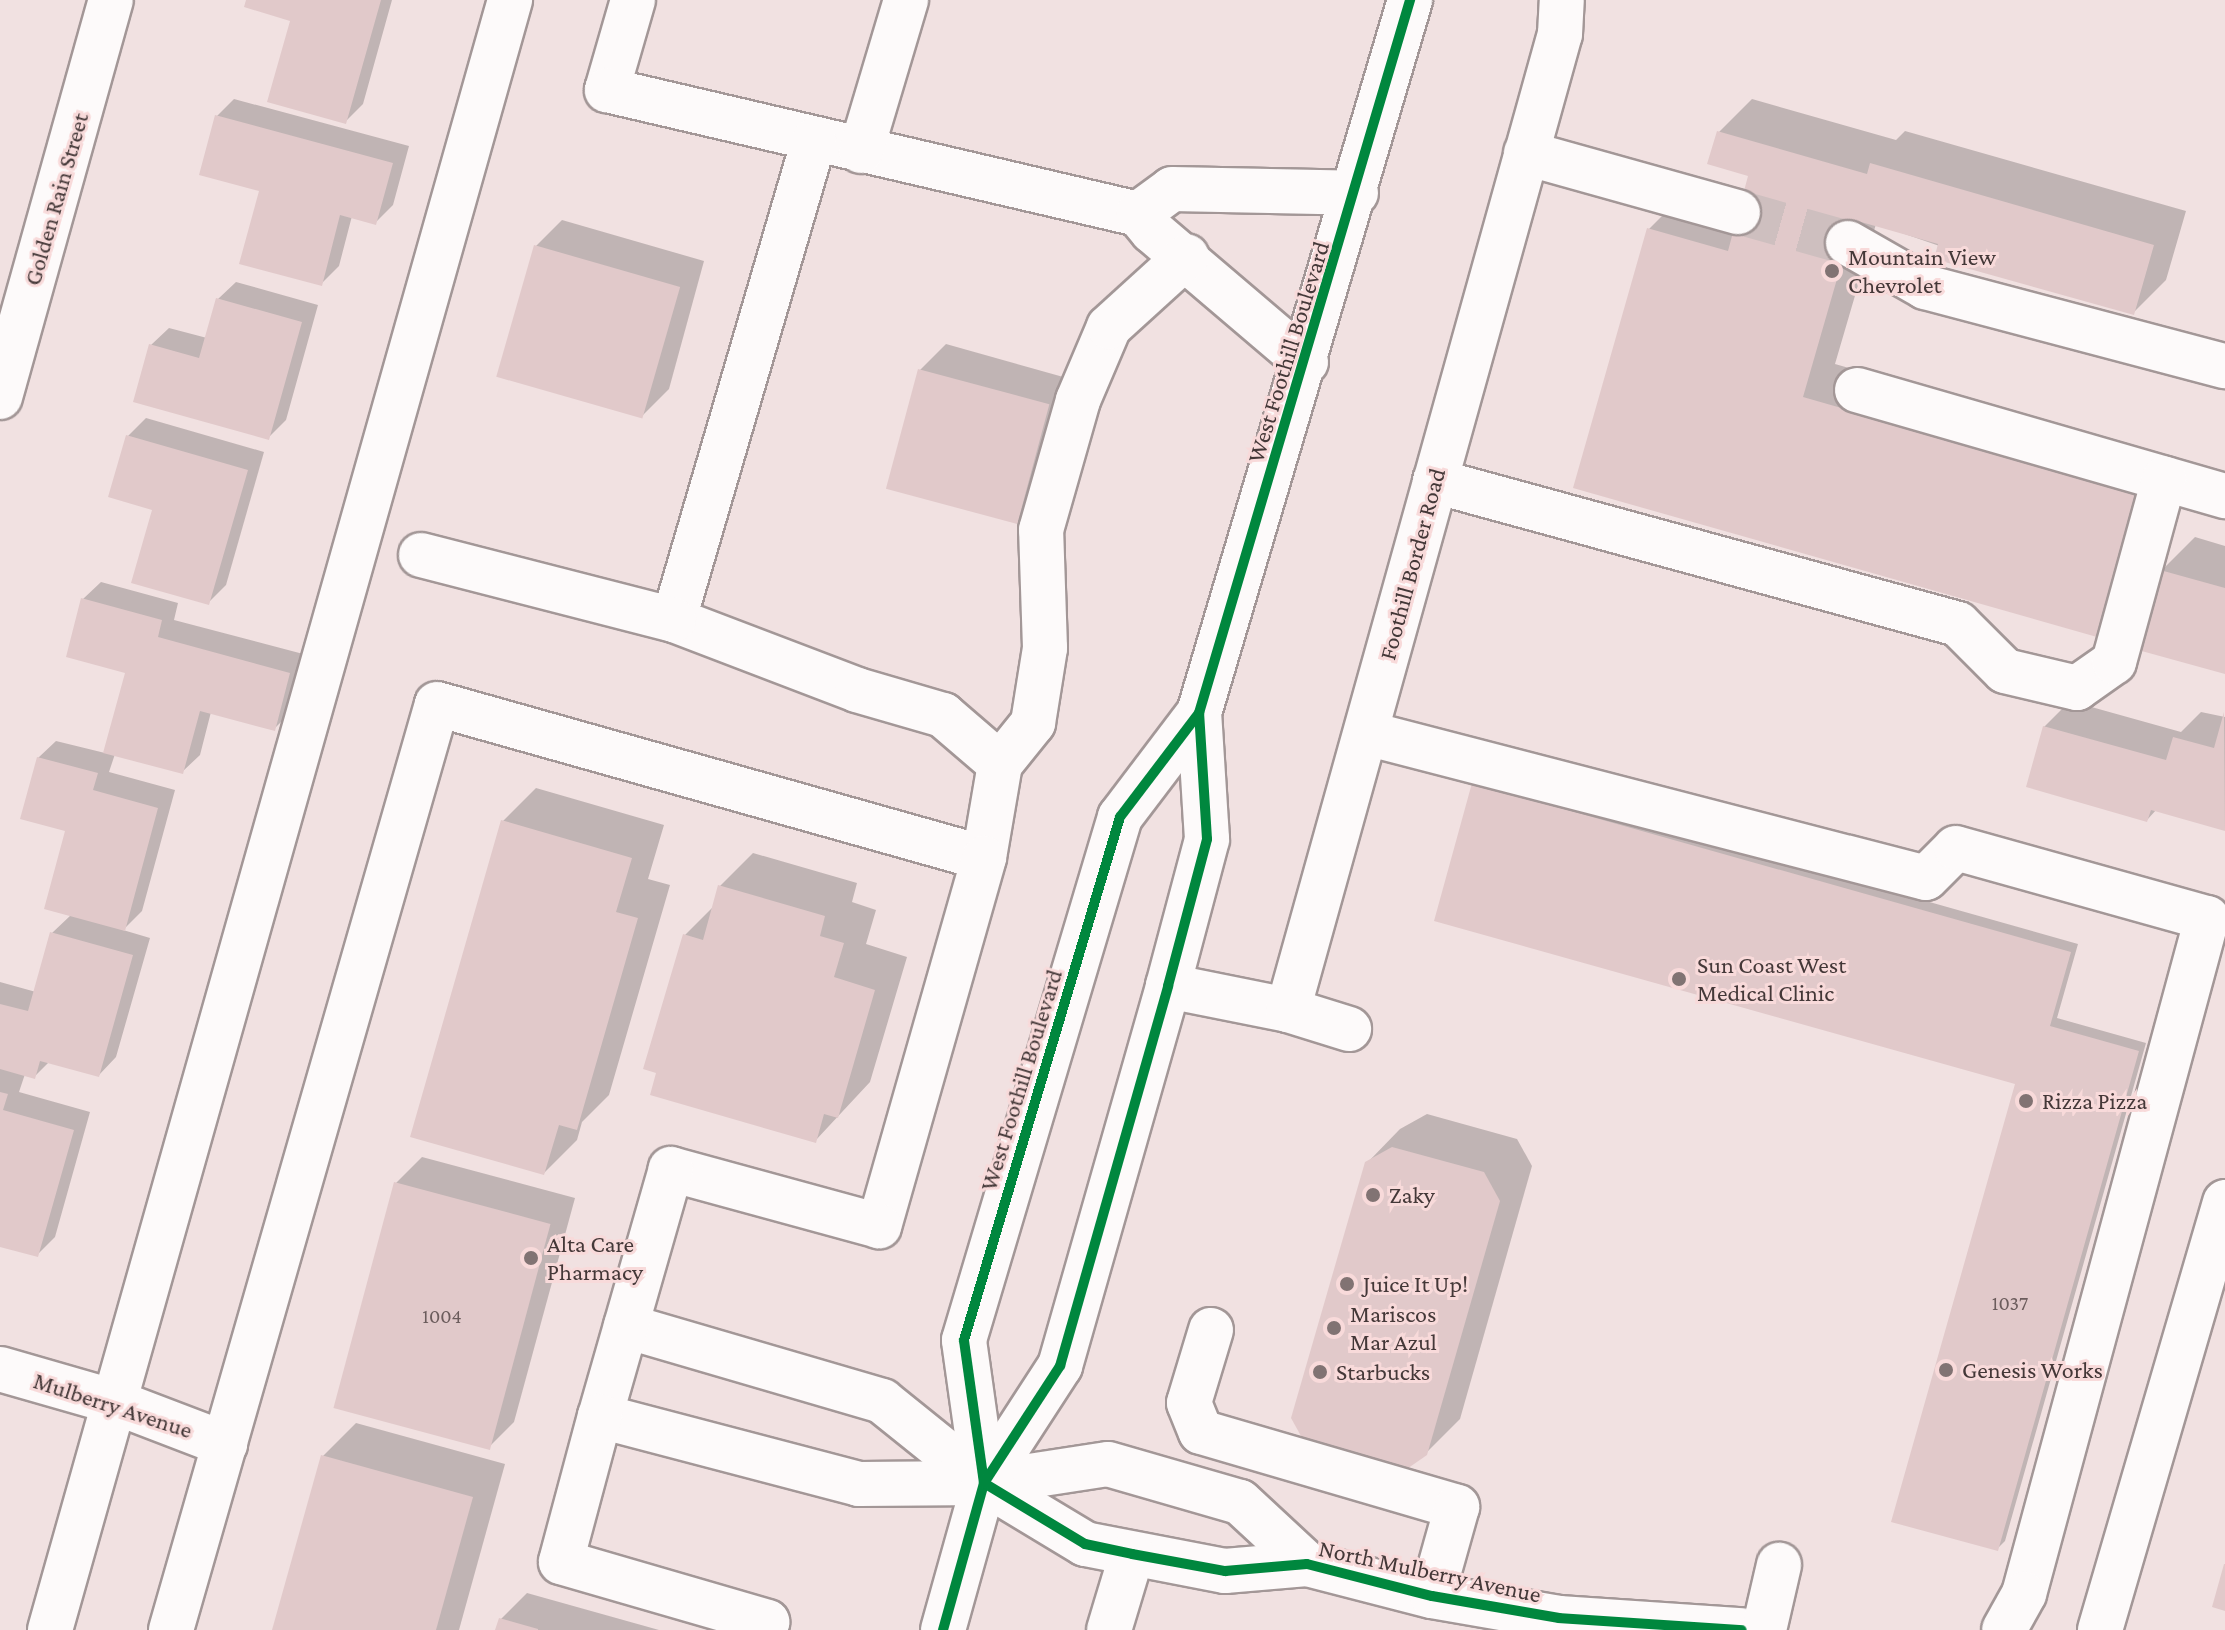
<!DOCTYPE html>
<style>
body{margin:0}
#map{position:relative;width:2225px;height:1630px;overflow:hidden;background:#f1e1e1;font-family:"Crimson Pro",serif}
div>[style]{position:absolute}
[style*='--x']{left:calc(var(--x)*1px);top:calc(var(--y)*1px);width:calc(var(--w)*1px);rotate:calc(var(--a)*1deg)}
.shadow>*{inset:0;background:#0003}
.building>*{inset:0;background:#e1c9ca;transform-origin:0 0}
.minor-tunnel>*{height:44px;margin-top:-22px;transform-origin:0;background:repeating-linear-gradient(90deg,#cebfbf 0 44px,transparent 0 66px)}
.roads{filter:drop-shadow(2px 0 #a39797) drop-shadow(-2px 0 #a39797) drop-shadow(0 2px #a39797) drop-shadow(0 -2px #a39797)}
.minor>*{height:44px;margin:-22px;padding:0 22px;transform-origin:22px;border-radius:22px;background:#fdfafa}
.major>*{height:44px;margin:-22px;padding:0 22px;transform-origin:22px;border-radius:22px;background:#fdfafa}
.cycleway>*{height:10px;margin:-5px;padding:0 5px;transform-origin:5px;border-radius:5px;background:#00873e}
.dots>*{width:22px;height:22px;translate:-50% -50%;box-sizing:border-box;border:4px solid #f8dada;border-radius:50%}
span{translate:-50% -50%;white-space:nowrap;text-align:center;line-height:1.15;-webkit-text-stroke:6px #f8dada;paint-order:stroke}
.number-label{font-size:20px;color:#6b5c5c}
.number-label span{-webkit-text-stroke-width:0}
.street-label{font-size:24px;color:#443838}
.poi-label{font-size:24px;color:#443838}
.left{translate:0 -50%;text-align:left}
</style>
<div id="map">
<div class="shadow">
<div style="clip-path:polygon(248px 0,392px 0,363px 104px,345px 122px,293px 19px)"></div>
<div style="clip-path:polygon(234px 99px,409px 146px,393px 205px,376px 222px,352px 216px,339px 266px,321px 284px,217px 116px)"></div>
<div style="clip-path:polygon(1752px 99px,1896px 140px,1905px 131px,2186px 211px,2166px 280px,2133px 313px,1876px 224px,1835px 364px,2177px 462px,1575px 486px,1649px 229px,1682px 196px,1740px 212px,1751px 175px,1719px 132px)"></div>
<div style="clip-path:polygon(562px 220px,704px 261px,669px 389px,643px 415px,536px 246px)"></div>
<div style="clip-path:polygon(236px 282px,318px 305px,286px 420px,269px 437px,151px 345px,169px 328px,207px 338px,218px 299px)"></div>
<div style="clip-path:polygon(946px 344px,1074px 380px,1041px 497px,1015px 523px,920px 370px)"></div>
<div style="clip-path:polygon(146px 418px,264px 452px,226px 585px,208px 603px,154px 509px,128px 436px)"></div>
<div style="clip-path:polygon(2195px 537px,2225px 546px,2225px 672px,2161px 571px)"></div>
<div style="clip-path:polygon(101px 582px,178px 603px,174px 620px,307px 655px,292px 711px,274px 729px,211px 712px,200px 755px,182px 772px,115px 754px,109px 772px,175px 790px,142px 911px,123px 930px,150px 938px,116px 1057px,99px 1075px,50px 1061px,35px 1076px,25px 1074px,19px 1092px,90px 1112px,55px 1237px,37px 1255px,0 1244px,0 982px,36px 992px,52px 933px,71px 915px,68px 830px,38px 758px,56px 741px,105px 753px,127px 672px,83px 599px)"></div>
<div style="clip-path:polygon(2070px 701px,2181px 732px,2201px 712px,2225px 717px,2225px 829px,2157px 809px,2147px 820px,2044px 727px)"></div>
<div style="clip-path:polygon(1483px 776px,2078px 944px,2057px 1018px,2146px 1043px,2005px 1541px,1997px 1549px,2017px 1083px,1474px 784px)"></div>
<div style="clip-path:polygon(536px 788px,664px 825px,648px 879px,670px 885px,609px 1095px,582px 1122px,577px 1140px,544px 1173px,503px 821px)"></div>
<div style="clip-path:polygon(753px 853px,857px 883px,852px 902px,876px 910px,866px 944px,907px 957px,870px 1082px,815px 1141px,685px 935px,715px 905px,720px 886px)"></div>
<div style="clip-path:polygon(1427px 1114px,1517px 1139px,1532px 1166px,1460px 1419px,1426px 1453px,1367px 1163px,1400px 1129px)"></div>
<div style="clip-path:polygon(422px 1157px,575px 1198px,514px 1422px,488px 1448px,396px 1183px)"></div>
<div style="clip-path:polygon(356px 1423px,505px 1464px,459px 1630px,275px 1630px,323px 1456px)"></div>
<div style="clip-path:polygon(527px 1593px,659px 1630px,498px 1630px,501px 1619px)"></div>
</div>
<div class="building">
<div style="clip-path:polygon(246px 0,381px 0,346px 124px,267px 102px,290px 21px,244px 7px)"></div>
<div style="clip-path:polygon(215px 115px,393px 163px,376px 225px,340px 215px,322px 286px,239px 264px,259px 191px,199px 175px)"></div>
<div style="clip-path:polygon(1717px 131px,1867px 174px,1870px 163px,2154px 245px,2134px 315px,1934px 259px,1938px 244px,1854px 220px,1803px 397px,2145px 495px,2104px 639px,1573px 488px,1647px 228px,1728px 251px,1748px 176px,1707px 164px)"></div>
<div style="left:534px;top:245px;width:152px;height:137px;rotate:16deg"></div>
<div style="clip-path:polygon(216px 298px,302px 322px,269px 440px,133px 402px,149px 344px,199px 358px)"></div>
<div style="left:918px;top:369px;width:136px;height:124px;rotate:15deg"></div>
<div style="clip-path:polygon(126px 435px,248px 470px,209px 605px,131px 583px,152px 510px,108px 497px)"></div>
<div style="clip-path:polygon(2160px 570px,2225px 588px,2225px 674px,2138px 650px)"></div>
<div style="clip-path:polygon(81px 598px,162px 620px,158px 637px,290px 673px,275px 731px,200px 711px,183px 774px,103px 753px,125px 673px,66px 657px)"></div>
<div style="clip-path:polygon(2224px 712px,2225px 831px,2151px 810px,2147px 822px,2026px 787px,2043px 726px,2166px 760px,2173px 737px,2214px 748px)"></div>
<div style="clip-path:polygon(37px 757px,98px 773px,93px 790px,158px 808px,125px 931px,44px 909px,65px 831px,20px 819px)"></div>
<div style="clip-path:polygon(1472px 783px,2071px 952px,2050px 1026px,2139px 1051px,1998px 1551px,1891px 1522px,2015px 1084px,1434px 921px)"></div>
<div style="clip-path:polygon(501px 820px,632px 858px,616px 912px,638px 918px,577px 1130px,559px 1125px,544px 1175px,410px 1137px)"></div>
<div style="clip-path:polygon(718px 885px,825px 916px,820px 936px,844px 943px,834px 977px,875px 990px,838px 1118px,824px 1114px,816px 1143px,650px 1095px,656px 1073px,643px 1069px,683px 934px,703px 940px)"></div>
<div style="clip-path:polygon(50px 932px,133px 955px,99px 1077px,40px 1061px,35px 1079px,0 1069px,0 1004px,28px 1011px)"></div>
<div style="clip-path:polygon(0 1092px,8px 1094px,3px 1110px,74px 1130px,38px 1257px,0 1247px)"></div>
<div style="clip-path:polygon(1392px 1147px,1484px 1172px,1500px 1201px,1427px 1455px,1401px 1473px,1306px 1445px,1291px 1418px,1365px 1162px)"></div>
<div style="left:394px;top:1182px;width:162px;height:234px;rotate:15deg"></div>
<div style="clip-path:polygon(321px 1455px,473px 1497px,436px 1630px,272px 1630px)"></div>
<div style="clip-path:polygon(2224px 1564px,2225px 1564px,2225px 1611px,2212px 1607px)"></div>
<div style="clip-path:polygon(499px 1618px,538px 1629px,538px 1630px,495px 1630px)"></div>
</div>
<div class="minor-tunnel">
<div style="--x:1738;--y:212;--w:114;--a:15.7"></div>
</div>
<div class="roads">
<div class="minor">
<div style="--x:633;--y:0;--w:94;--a:106.1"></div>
<div style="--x:607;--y:90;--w:545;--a:13.14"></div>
<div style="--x:814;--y:140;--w:500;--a:106.3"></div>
<div style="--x:674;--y:620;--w:196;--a:20.9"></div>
<div style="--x:857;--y:690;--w:90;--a:16.2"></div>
<div style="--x:943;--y:715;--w:75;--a:40.7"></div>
<div style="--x:1000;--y:764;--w:95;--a:99.7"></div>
<div style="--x:861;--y:151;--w:158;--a:-73.4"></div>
<div style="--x:1526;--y:153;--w:220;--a:15.6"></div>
<div style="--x:1848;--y:243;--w:89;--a:29.7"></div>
<div style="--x:1925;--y:287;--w:310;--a:14.8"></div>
<div style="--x:1306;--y:362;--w:202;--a:-139.6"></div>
<div style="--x:1152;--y:231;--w:22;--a:-129"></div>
<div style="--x:1138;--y:214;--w:42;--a:-36.3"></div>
<div style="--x:1172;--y:189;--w:184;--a:1.2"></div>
<div style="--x:1857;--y:390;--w:383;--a:16.1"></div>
<div style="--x:0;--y:397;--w:412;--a:-74.4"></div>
<div style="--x:1435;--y:481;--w:542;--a:15.29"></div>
<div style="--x:1958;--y:624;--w:66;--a:45"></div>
<div style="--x:2005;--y:671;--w:74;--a:13.3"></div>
<div style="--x:2077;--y:688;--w:45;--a:-35.1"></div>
<div style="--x:2114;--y:662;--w:190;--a:-74.7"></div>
<div style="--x:421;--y:555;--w:261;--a:14.4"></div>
<div style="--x:1366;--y:733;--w:578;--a:14.52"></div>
<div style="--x:1926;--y:878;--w:42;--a:-45"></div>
<div style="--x:1956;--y:848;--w:261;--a:15.6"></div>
<div style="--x:2207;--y:918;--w:700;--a:105.15"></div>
<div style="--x:2024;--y:1594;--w:41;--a:119.1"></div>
<div style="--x:1000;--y:764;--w:53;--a:-51.2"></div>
<div style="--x:1033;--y:723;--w:76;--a:-80.9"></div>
<div style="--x:1045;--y:648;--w:118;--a:-91.9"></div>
<div style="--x:1041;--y:530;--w:135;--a:-74.1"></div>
<div style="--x:1078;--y:400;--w:79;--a:-67"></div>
<div style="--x:1109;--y:327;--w:105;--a:-42.3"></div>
<div style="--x:1168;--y:986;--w:122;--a:11.3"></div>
<div style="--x:1288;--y:1010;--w:1013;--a:-74.43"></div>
<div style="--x:1560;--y:34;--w:34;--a:-87"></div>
<div style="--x:1288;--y:1010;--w:64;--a:17.3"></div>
<div style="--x:626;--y:1326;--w:267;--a:16.3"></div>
<div style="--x:882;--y:1401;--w:131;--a:38.8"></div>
<div style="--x:984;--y:1483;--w:118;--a:31.1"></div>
<div style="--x:1085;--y:1544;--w:143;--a:10.9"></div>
<div style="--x:1225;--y:1571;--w:82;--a:-4.9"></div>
<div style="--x:1307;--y:1564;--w:129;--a:14.4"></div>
<div style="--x:1432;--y:1596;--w:129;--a:9.8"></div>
<div style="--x:1559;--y:1618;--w:183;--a:3.8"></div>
<div style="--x:1211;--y:1330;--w:76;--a:106.8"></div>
<div style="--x:1189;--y:1403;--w:31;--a:68"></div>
<div style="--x:1201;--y:1432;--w:267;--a:16.3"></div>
<div style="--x:1457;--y:1507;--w:92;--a:105.7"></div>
<div style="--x:0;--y:1369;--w:120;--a:16"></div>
<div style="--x:115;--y:1402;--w:118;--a:20.9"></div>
<div style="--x:600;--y:1416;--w:268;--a:14.7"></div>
<div style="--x:859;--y:1484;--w:125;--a:-0.5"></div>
<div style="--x:984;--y:1483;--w:125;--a:-8.7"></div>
<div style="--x:1108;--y:1464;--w:137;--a:16.1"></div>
<div style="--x:1240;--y:1502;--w:91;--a:42.8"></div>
<div style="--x:50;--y:1630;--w:1694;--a:-74.24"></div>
<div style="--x:171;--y:1630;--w:963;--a:-73.97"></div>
<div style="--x:437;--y:704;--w:568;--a:15.72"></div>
<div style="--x:984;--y:858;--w:383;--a:105.9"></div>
<div style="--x:879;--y:1226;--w:216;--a:-164.7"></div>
<div style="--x:671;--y:1169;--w:257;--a:106"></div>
<div style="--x:600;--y:1416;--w:151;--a:105"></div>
<div style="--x:561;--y:1562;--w:215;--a:16.2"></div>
<div style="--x:767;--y:1622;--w:8;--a:104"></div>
<div style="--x:1109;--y:1630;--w:79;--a:-73.2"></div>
<div style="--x:1764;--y:1630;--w:67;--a:-77"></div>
<div style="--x:2100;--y:1630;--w:446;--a:-73.7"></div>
</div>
<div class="major">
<div style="--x:984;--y:1483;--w:144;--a:-98"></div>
<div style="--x:964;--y:1340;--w:546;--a:-73.39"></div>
<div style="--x:1120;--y:817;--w:131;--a:-52.8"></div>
<div style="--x:1199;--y:713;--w:744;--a:-73.51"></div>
<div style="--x:943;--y:1630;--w:153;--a:-74.4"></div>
<div style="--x:984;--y:1483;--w:140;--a:-57"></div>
<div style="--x:1060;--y:1366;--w:395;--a:-74.1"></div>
<div style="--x:1168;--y:986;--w:152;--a:-75.1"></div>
<div style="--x:1207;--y:839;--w:126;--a:-93.6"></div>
</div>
</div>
<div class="cycleway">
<div style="--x:984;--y:1483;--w:144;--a:-98"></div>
<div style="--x:964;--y:1340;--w:546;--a:-73.39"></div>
<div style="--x:1120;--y:817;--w:131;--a:-52.8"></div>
<div style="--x:1199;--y:713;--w:744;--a:-73.51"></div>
<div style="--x:984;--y:1483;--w:118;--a:31.1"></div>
<div style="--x:1085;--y:1544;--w:48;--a:12"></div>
<div style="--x:1132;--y:1554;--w:95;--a:10.4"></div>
<div style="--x:1225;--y:1571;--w:82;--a:-4.9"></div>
<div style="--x:1307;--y:1564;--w:129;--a:14.4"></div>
<div style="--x:1432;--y:1596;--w:129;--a:9.8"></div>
<div style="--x:1559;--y:1618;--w:183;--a:3.8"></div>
<div style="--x:943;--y:1630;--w:153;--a:-74.4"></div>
<div style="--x:984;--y:1483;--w:140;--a:-57"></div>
<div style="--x:1060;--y:1366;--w:395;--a:-74.1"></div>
<div style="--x:1168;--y:986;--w:152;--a:-75.1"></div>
<div style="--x:1207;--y:839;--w:126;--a:-93.6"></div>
</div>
<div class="dots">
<div style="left:1832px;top:271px;background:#817373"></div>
<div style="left:1679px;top:979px;background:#817373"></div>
<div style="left:2026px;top:1101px;background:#817373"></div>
<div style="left:1373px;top:1195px;background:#817373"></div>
<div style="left:531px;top:1258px;background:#817373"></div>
<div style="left:1347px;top:1284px;background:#817373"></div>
<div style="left:1334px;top:1328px;background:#817373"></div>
<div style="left:1946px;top:1370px;background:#817373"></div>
<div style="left:1320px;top:1372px;background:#817373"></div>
</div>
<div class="number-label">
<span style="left:2010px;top:1303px">1037</span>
<span style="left:442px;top:1316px">1004</span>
</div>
<div class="street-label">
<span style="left:56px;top:199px;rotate:-74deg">Golden Rain Street</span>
<span style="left:1288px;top:352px;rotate:-73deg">West Foothill Boulevard</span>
<span style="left:1412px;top:564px;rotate:-75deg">Foothill Border Road</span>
<span style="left:1021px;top:1080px;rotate:-73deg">West Foothill Boulevard</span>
<span style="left:113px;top:1405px;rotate:18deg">Mulberry Avenue</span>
<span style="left:1430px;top:1571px;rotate:12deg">North Mulberry Avenue</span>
</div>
<div class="poi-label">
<span class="left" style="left:1848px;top:271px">Mountain View<br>Chevrolet</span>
<span class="left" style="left:1697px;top:979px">Sun Coast West<br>Medical Clinic</span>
<span class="left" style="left:2042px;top:1101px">Rizza Pizza</span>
<span class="left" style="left:1389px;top:1195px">Zaky</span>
<span class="left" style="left:547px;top:1258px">Alta Care<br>Pharmacy</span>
<span class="left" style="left:1363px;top:1284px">Juice It Up!</span>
<span class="left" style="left:1350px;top:1328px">Mariscos<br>Mar Azul</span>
<span class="left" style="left:1962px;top:1370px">Genesis Works</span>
<span class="left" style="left:1336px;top:1372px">Starbucks</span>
</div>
</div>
